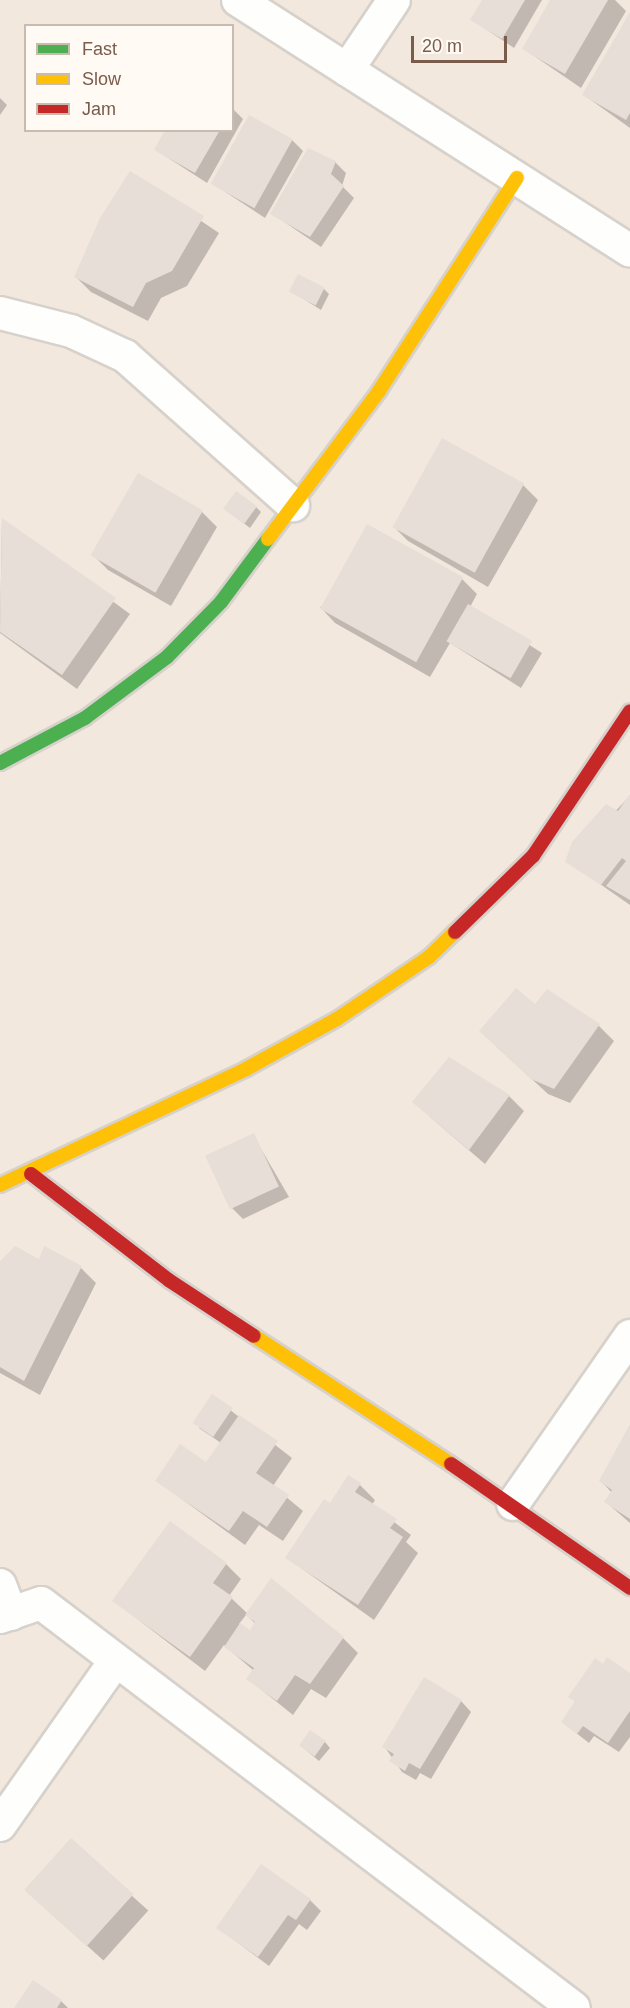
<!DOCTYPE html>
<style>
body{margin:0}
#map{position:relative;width:630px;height:2008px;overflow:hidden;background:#f9f5f0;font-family:Arial,sans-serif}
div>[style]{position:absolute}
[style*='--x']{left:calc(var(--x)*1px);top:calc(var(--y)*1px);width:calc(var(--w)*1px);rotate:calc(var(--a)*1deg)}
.residential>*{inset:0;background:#f2e8de}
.shadow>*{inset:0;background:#0003;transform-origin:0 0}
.building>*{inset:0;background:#e6ded7;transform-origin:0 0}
.roads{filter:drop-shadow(2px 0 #d7d1cb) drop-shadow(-2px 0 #d7d1cb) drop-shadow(0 2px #d7d1cb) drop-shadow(0 -2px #d7d1cb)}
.street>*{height:32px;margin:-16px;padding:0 16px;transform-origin:16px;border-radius:16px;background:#fefefd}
.fast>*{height:14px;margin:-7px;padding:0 7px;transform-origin:7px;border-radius:7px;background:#4caf50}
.slow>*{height:14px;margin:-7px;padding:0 7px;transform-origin:7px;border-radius:7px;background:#ffc107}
.jam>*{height:14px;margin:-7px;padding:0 7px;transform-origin:7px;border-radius:7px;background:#c62828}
span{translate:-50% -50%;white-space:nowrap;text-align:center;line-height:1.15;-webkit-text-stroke:4.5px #fffaf3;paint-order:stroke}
.legend{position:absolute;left:24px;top:24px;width:210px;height:108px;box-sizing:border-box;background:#fffaf3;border:2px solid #cabbb1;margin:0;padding:8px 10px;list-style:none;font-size:18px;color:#7a5c4d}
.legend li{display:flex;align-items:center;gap:12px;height:30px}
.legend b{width:30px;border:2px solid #cabbb1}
.scale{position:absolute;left:411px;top:36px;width:96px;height:27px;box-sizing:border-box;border:3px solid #7a5c4d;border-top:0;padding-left:8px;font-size:18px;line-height:21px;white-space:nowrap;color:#7a5c4d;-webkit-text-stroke:4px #fffaf3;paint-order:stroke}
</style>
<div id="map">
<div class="residential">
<div style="clip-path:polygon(evenodd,0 0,630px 0,630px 2008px,0 2008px,0 0,26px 26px,232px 26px,232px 130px,26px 130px,26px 26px)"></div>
</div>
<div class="shadow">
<div style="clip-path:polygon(484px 0,542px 0,514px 48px,472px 20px)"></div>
<div style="clip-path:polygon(552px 0,615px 0,626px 11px,581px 88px,524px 49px)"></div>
<div style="clip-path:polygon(630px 15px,630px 128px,584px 95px)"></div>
<div style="clip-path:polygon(0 98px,7px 105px,0 115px)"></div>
<div style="clip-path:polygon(233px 109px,243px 119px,207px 183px,156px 150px,167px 130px,232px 130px)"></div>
<div style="clip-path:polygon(292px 140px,303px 151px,265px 218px,213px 184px)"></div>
<div style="clip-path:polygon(335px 162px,346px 173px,342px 186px,354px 198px,321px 247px,271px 213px)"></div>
<div style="clip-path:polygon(130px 173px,219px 233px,187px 286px,161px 298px,148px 321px,91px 292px,76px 277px)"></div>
<div style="clip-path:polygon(324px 289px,329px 294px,321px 310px,291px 291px)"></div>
<div style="clip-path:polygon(523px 485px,538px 500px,488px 587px,408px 541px,393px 526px)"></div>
<div style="clip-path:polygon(256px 507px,261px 512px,250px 528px,225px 509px)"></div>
<div style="clip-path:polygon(202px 512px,217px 527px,171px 606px,108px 570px,93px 555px)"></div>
<div style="clip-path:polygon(2px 520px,130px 614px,77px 689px,0 633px)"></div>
<div style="clip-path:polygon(462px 579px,477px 594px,470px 607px,542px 653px,521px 688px,450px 643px,430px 677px,335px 623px,320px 607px)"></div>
<div style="clip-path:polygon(630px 796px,630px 905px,567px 861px)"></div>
<div style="clip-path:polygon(535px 1006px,599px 1026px,614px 1041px,570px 1103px,548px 1094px,496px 1046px)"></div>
<div style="clip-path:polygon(509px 1096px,524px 1111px,485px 1164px,430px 1117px)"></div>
<div style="clip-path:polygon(253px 1135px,289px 1197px,243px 1219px,232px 1208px)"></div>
<div style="clip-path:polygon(40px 1261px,81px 1268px,96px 1283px,40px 1395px,0 1373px,0 1263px)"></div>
<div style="clip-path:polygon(212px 1396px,292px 1458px,273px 1486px,303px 1511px,283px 1541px,259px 1525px,245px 1545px,157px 1481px,206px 1464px,221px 1443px,199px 1428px)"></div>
<div style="clip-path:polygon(630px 1427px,630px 1523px,606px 1502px,612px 1493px,601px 1481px)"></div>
<div style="clip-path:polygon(360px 1485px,375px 1500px,372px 1505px,411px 1535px,406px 1542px,418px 1553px,374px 1620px,287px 1558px,330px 1505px)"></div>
<div style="clip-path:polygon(evenodd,226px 1564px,241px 1579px,229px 1596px,248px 1614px,343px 1638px,358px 1653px,326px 1698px,311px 1689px,293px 1715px,248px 1679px,254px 1671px,224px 1645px,205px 1671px,114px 1601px,226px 1564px,246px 1615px,256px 1624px,250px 1632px,239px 1624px,246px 1615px)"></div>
<div style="clip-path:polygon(630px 1679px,630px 1737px,619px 1752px,594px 1736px,589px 1743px,562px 1722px,576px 1702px,570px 1697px)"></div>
<div style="clip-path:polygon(461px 1701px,471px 1712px,431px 1779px,420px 1773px,416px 1780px,402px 1772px,384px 1746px)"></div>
<div style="clip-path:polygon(325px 1742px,330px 1748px,319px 1761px,300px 1745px)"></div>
<div style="left:71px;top:1841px;width:104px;height:67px;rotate:42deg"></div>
<div style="clip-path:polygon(310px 1900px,321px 1911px,307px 1930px,299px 1924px,269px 1966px,218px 1928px)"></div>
<div style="clip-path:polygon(61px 2001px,68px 2008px,16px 2008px)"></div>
</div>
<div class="building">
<div style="clip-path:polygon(482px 0,525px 0,502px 39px,470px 20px)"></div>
<div style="clip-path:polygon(550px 0,608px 0,565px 74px,522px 49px)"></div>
<div style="clip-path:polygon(630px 12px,630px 113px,626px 120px,582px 95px)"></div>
<div style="left:249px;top:115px;width:50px;height:79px;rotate:29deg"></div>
<div style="clip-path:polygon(165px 130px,220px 130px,195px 173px,154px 150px)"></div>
<div style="clip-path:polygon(308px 148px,336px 161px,331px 174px,344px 186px,310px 237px,270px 214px)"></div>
<div style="clip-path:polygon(130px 171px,204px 216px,172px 271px,146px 283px,133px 307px,74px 277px,100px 218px)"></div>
<div style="left:298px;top:274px;width:30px;height:20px;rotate:27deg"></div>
<div style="left:442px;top:438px;width:94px;height:102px;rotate:29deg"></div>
<div style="left:138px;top:473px;width:75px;height:95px;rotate:30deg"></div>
<div style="left:236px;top:491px;width:26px;height:22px;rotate:36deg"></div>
<div style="clip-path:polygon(2px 518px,116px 598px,62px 675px,0 632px)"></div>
<div style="left:367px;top:524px;width:110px;height:97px;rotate:29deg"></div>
<div style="left:468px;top:604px;width:74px;height:43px;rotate:30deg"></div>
<div style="clip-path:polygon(630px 794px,630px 900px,606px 886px,626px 861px,622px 858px,601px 885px,565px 862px,572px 842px,606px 804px,618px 811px)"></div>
<div style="clip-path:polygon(516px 988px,535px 1004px,547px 989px,600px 1024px,554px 1089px,531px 1079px,479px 1031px)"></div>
<div style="clip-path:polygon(449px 1057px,510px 1095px,469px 1150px,412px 1102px)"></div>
<div style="left:254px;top:1133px;width:59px;height:54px;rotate:65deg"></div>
<div style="clip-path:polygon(15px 1246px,39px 1259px,44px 1246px,82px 1266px,24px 1381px,0 1367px,0 1261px)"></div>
<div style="left:212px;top:1394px;width:25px;height:35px;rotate:34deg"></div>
<div style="clip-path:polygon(239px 1415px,278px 1441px,256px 1473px,289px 1495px,267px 1527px,243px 1511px,229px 1531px,155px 1481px,180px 1444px,206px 1462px)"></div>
<div style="clip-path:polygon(630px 1424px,630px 1519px,604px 1502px,612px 1490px,599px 1481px)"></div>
<div style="clip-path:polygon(348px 1475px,361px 1483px,355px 1492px,397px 1519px,390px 1528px,403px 1537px,358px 1605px,285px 1558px,324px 1499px,330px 1503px)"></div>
<div style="clip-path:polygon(170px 1521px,227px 1563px,213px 1583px,233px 1597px,190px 1657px,112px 1601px)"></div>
<div style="clip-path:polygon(271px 1578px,344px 1637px,310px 1684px,295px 1675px,277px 1701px,246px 1679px,254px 1668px,224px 1647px,240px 1623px,250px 1630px,255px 1622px,245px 1615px)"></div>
<div style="clip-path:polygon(607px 1657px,630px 1673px,630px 1711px,608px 1743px,583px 1726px,577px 1734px,561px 1722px,575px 1701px,568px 1697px,595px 1658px,603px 1664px)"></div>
<div style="clip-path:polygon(424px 1677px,462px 1700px,420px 1769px,409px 1763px,405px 1771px,389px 1761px,394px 1754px,382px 1747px)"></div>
<div style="left:310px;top:1730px;width:19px;height:19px;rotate:35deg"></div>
<div style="left:71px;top:1838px;width:84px;height:70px;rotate:42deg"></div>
<div style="clip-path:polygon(261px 1864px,311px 1899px,296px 1920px,288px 1915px,258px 1957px,216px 1928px)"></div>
<div style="clip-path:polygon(33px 1980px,62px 2000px,57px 2008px,14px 2008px)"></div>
</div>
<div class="roads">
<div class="street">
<div style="--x:238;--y:0;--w:465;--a:32.6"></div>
<div style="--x:347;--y:70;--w:84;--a:-56.1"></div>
<div style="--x:0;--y:313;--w:73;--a:14.2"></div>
<div style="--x:71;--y:331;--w:60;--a:24.8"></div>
<div style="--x:125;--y:356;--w:225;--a:41.6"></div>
<div style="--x:513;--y:1504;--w:205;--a:-55.1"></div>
<div style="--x:0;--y:1585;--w:31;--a:69"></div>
<div style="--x:0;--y:1617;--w:43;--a:-18.9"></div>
<div style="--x:41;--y:1603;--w:669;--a:37.23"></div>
<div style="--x:0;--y:1825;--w:198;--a:-54.9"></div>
</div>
<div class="fast">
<div style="--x:0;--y:763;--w:96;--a:-27.9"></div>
<div style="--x:85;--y:718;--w:102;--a:-36.6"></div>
<div style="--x:167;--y:657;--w:77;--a:-45.5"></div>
<div style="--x:221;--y:602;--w:79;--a:-53.3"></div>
</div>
<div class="slow">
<div style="--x:268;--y:539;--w:185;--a:-53.1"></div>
<div style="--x:379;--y:391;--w:254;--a:-57.1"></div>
<div style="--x:0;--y:1185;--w:272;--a:-25.2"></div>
<div style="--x:246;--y:1069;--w:104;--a:-28.8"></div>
<div style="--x:337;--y:1019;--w:111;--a:-34"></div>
<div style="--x:429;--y:957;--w:36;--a:-44"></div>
<div style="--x:254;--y:1336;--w:235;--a:33"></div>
</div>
<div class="jam">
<div style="--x:455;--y:932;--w:109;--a:-44.3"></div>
<div style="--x:533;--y:856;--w:174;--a:-56.2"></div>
<div style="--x:31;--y:1174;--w:175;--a:37.6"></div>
<div style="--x:170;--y:1281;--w:100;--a:33.2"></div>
<div style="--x:451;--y:1464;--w:218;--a:34.7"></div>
</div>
</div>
<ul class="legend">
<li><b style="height:8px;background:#4caf50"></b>Fast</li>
<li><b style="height:8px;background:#ffc107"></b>Slow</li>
<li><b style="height:8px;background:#c62828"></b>Jam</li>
</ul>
<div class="scale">20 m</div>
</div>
